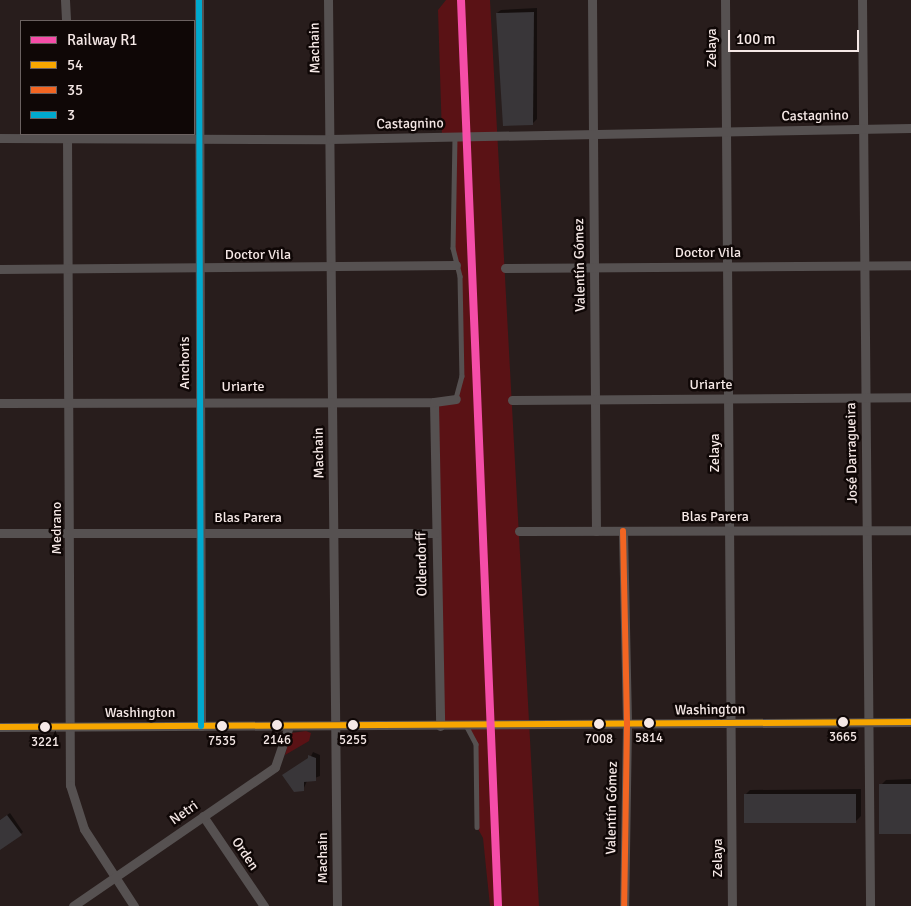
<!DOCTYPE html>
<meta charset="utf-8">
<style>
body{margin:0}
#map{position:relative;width:911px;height:906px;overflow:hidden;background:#281d1c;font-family:Signika,sans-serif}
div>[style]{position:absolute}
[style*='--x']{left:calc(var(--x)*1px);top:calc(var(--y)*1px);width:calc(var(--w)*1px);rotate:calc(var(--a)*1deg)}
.green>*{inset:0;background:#5a1215}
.shadow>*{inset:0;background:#0007}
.building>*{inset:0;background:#393639;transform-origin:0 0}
.service>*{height:4.5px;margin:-2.25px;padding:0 2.25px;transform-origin:2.25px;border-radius:2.25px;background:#565151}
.minor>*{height:9px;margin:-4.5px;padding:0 4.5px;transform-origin:4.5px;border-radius:4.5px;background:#565151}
.bus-1>*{height:6px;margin:-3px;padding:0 3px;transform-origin:3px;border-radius:3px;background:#f7a600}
.bus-2>*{height:6px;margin:-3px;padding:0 3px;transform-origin:3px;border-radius:3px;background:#f26522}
.bus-3>*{height:6px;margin:-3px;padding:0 3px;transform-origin:3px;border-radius:3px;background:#00a9ce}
.rail-1>*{height:8px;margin:-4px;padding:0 4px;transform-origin:4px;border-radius:4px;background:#f54da8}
.dots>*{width:14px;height:14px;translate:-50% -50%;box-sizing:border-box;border:2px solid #0f0706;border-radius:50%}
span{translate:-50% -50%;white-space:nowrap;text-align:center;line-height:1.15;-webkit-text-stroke:5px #0f0706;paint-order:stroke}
.bus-label{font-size:13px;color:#f5e8e6}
.street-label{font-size:14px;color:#f5e8e6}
.legend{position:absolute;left:20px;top:20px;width:175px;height:115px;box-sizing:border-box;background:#0f0706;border:1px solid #6b6160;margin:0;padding:6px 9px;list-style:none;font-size:15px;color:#f5e8e6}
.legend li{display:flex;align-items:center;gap:10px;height:25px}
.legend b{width:25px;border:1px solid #6b6160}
.scale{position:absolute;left:728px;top:30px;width:131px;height:22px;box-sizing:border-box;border:2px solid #f5e8e6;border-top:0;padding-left:6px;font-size:15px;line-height:18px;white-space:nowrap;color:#f5e8e6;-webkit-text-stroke:4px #0f0706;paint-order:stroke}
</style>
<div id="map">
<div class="green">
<div style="clip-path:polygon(446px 0,490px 0,539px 906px,490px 906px,483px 838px,477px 827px,476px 744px,467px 727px,440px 726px,434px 402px,455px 399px,462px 376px,460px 276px,453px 248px,455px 137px,442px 137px,438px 10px)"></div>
<div style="clip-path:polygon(306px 731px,311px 733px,309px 741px,285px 755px,291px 733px)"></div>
</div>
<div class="shadow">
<div style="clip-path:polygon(537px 8px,537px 119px,533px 123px,497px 13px,501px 10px)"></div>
<div style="clip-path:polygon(313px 752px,320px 755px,320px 776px,307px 781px,303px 790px,295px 790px)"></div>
<div style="clip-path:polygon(911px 779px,911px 832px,880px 786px,886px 780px)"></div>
<div style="clip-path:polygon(861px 789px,861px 816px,856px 821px,745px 795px,750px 790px)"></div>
<div style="clip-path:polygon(10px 813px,23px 832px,0 849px,0 820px)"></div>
</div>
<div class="building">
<div style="clip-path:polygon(534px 12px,533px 125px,503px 126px,496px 13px)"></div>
<div style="clip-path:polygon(308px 755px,316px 758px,316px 781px,304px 782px,304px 791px,294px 792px,282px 775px,308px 758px)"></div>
<div style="left:911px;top:784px;width:50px;height:32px;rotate:90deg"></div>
<div style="left:744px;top:794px;width:112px;height:29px"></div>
<div style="clip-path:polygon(7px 815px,22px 835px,0 850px,0 820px)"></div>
</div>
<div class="service">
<div style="--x:455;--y:137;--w:111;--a:91"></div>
<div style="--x:453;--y:248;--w:29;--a:76"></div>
<div style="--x:460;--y:276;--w:100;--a:88.9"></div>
<div style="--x:462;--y:376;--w:24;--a:105"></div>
<div style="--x:467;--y:727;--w:19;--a:62"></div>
<div style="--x:476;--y:744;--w:83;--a:89.3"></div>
</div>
<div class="minor">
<div style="--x:65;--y:0;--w:21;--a:87"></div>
<div style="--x:199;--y:0;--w:726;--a:89.84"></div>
<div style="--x:328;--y:0;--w:906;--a:89.43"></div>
<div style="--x:592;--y:0;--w:531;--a:89.57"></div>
<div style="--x:725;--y:0;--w:906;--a:89.56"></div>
<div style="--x:862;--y:0;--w:906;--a:89.49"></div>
<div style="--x:67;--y:134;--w:651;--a:89.74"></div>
<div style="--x:70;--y:785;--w:46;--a:72.3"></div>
<div style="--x:84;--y:829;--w:92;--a:57"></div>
<div style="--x:0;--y:138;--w:330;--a:0.2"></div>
<div style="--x:330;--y:139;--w:581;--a:-1.08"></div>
<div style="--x:505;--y:268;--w:406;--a:-0.4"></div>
<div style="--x:0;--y:269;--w:456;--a:-0.5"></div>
<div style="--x:512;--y:400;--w:399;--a:-0.4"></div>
<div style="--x:434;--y:402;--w:324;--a:88.9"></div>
<div style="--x:0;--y:403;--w:434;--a:-0.1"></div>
<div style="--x:434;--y:402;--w:22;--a:-8"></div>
<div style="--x:519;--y:531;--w:392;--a:-0.1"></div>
<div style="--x:623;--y:531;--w:194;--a:88.8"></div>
<div style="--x:627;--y:725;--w:181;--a:90.9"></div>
<div style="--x:0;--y:533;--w:435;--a:0"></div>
<div style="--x:0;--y:727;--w:911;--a:-0.31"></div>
<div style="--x:203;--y:816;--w:109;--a:55.9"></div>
<div style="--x:73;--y:906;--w:245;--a:-34.5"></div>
<div style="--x:275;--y:767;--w:43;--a:-71.1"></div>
</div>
<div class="bus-1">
<div style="--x:0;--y:727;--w:911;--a:-0.31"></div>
</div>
<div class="bus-2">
<div style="--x:623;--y:531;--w:194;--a:88.8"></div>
<div style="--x:627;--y:725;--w:181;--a:90.9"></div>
</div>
<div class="bus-3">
<div style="--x:199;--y:0;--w:726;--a:89.84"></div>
</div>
<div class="rail-1">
<div style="--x:461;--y:0;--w:907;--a:87.66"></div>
</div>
<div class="dots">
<div style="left:843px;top:722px;background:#f5e8e6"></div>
<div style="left:649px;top:723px;background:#f5e8e6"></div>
<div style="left:599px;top:724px;background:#f5e8e6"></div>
<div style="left:277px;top:725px;background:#f5e8e6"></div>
<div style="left:353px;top:725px;background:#f5e8e6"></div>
<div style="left:222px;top:726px;background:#f5e8e6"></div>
<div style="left:45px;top:727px;background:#f5e8e6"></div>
</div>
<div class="bus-label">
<span style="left:843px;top:737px">3665</span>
<span style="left:649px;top:738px">5814</span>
<span style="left:599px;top:739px">7008</span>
<span style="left:277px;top:740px">2146</span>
<span style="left:353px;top:740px">5255</span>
<span style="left:222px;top:741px">7535</span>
<span style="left:45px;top:742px">3221</span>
</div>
<div class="street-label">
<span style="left:315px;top:48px;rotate:-91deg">Machain</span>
<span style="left:712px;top:48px;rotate:-90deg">Zelaya</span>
<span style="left:815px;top:116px;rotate:-1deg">Castagnino</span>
<span style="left:410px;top:124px;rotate:-1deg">Castagnino</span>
<span style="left:708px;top:253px">Doctor Vila</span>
<span style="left:258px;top:255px">Doctor Vila</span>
<span style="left:580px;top:265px;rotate:-91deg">Valentín Gómez</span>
<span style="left:185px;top:363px;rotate:-90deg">Anchoris</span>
<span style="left:711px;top:385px">Uriarte</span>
<span style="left:243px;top:387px">Uriarte</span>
<span style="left:319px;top:453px;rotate:-91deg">Machain</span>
<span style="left:715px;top:453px;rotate:-90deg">Zelaya</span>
<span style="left:852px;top:453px;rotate:-91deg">José Darragueira</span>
<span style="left:715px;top:517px">Blas Parera</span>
<span style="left:248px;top:518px">Blas Parera</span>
<span style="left:57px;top:528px;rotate:-90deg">Medrano</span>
<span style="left:422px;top:564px;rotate:-91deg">Oldendorff</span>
<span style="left:710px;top:710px;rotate:-1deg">Washington</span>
<span style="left:140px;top:713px">Washington</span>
<span style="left:612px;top:808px;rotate:-89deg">Valentín Gómez</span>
<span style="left:184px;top:813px;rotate:-35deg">Netri</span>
<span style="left:245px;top:854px;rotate:56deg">Orden</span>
<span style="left:323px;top:858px;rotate:-90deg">Machain</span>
<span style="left:718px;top:858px;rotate:-90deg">Zelaya</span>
</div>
<ul class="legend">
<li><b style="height:6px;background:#f54da8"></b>Railway R1</li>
<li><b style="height:6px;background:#f7a600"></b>54</li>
<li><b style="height:6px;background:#f26522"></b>35</li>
<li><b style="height:6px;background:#00a9ce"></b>3</li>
</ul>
<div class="scale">100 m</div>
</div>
